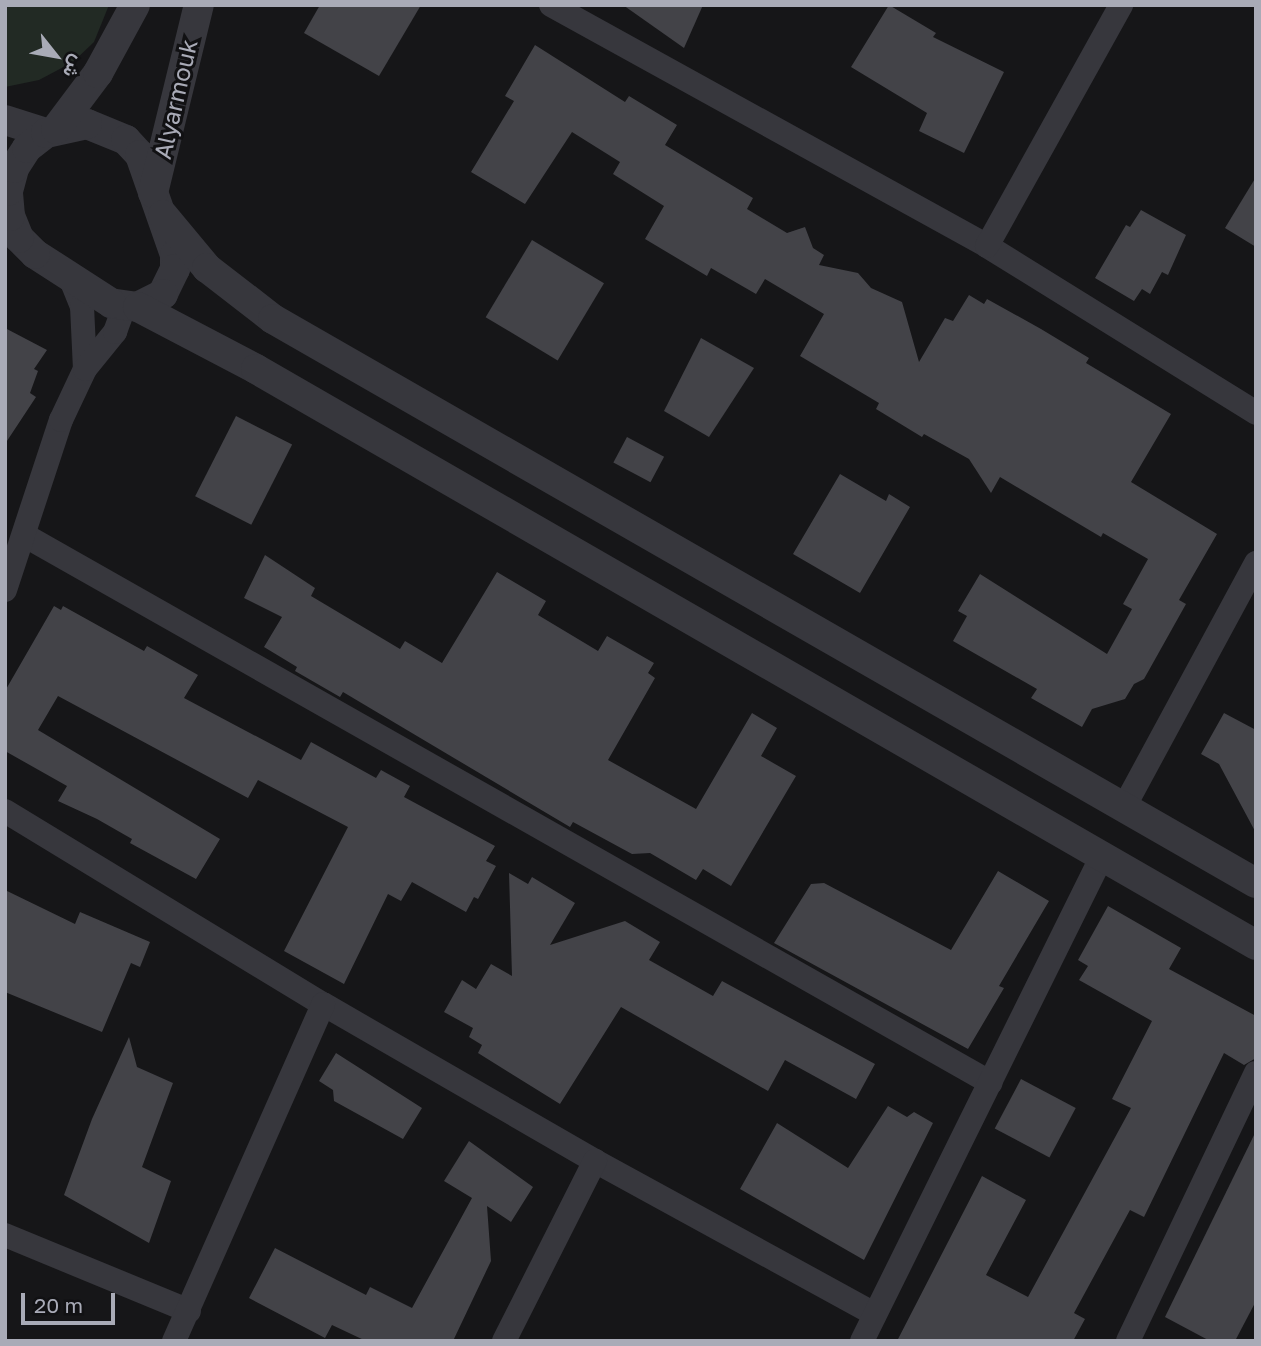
<!DOCTYPE html>
<meta charset="utf-8">
<style>
body{margin:0}
#map{position:relative;width:1261px;height:1346px;overflow:hidden;background:#161618;font-family:"Golos Text",Vazirmatn,sans-serif}
div>[style]{position:absolute}
[style*='--x']{left:calc(var(--x)*1px);top:calc(var(--y)*1px);width:calc(var(--w)*1px);rotate:calc(var(--a)*1deg)}
.green>*{inset:0;background:#222a24}
.building>*{inset:0;background:#434348;transform-origin:0 0}
.minor>*{height:24px;margin:-12px;padding:0 12px;transform-origin:12px;border-radius:12px;background:#37373d}
.tertiary>*{height:30px;margin:-15px;padding:0 15px;transform-origin:15px;border-radius:15px;background:#37373d}
span{translate:-50% -50%;white-space:nowrap;text-align:center;line-height:1.15;-webkit-text-stroke:6px #111113;paint-order:stroke}
.street-label{font-size:24px;color:#a9abb7}
.frame{position:absolute;inset:0;border:7px solid #a9abb7;pointer-events:none}
.north{position:absolute;left:21px;top:21px;width:70px;height:70px;-webkit-text-stroke:5px #111113;paint-order:stroke;rotate:121deg;font-size:19px;font-weight:700;line-height:28px;text-align:center;color:#a9abb7}
.north::after{content:'';display:block;margin:auto;width:24px;height:32px;background:#a9abb7;clip-path:polygon(50% 0,100% 100%,50% 72%,0 100%)}
.scale{position:absolute;left:21px;top:1293px;width:94px;height:32px;box-sizing:border-box;border:4px solid #a9abb7;border-top:0;padding-left:9px;font-size:21px;line-height:24px;white-space:nowrap;color:#a9abb7;-webkit-text-stroke:5px #111113;paint-order:stroke}
</style>
<div id="map">
<div class="green">
<div style="clip-path:polygon(5px 5px,109px 5px,94px 42px,73px 62px,39px 80px,5px 87px)"></div>
</div>
<div class="building">
<div style="clip-path:polygon(320px 5px,421px 5px,379px 76px,304px 33px)"></div>
<div style="clip-path:polygon(623px 5px,703px 5px,684px 48px)"></div>
<div style="clip-path:polygon(889px 5px,936px 33px,933px 37px,1004px 72px,964px 153px,919px 131px,927px 113px,851px 67px)"></div>
<div style="clip-path:polygon(535px 45px,625px 102px,629px 96px,677px 125px,665px 145px,753px 198px,747px 209px,787px 233px,805px 227px,813px 248px,824px 255px,819px 265px,858px 273px,871px 288px,902px 302px,919px 362px,945px 318px,953px 321px,969px 295px,984px 304px,987px 299px,1041px 329px,1089px 358px,1086px 363px,1171px 414px,1131px 482px,1217px 534px,1179px 600px,1186px 604px,1144px 679px,1134px 684px,1125px 699px,1092px 709px,1082px 727px,1031px 698px,1037px 689px,953px 641px,967px 616px,958px 611px,980px 574px,1107px 654px,1132px 609px,1123px 604px,1148px 559px,1103px 533px,1101px 537px,1000px 477px,991px 493px,969px 459px,924px 434px,922px 437px,876px 409px,879px 403px,800px 356px,824px 314px,765px 279px,756px 294px,711px 268px,707px 276px,645px 239px,664px 206px,613px 174px,620px 162px,572px 132px,525px 204px,471px 172px,514px 101px,505px 96px)"></div>
<div style="clip-path:polygon(1256px 177px,1256px 247px,1225px 228px)"></div>
<div style="clip-path:polygon(1141px 210px,1186px 235px,1168px 275px,1162px 272px,1150px 294px,1142px 289px,1134px 301px,1095px 278px,1126px 225px,1130px 227px)"></div>
<div style="left:532px;top:240px;width:84px;height:90px;rotate:31deg"></div>
<div style="clip-path:polygon(5px 328px,47px 350px,34px 369px,38px 371px,30px 393px,36px 397px,5px 444px)"></div>
<div style="clip-path:polygon(701px 338px,754px 368px,709px 437px,664px 411px)"></div>
<div style="left:236px;top:416px;width:63px;height:90px;rotate:27deg"></div>
<div style="left:627px;top:437px;width:42px;height:29px;rotate:28deg"></div>
<div style="clip-path:polygon(840px 474px,886px 501px,889px 494px,910px 507px,860px 593px,793px 554px)"></div>
<div style="clip-path:polygon(265px 555px,315px 588px,311px 596px,400px 649px,405px 641px,442px 663px,497px 572px,546px 601px,538px 615px,598px 651px,607px 636px,654px 663px,648px 673px,655px 678px,608px 760px,696px 809px,752px 713px,777px 728px,761px 756px,796px 776px,731px 886px,703px 869px,696px 880px,650px 853px,632px 854px,573px 822px,570px 827px,343px 692px,340px 697px,295px 671px,297px 667px,264px 647px,282px 617px,244px 598px)"></div>
<div style="clip-path:polygon(54px 606px,61px 610px,63px 606px,144px 651px,147px 646px,198px 675px,184px 698px,301px 760px,311px 742px,376px 778px,381px 770px,410px 786px,404px 797px,495px 846px,486px 861px,496px 866px,478px 899px,474px 897px,466px 912px,412px 882px,401px 901px,388px 894px,344px 984px,284px 951px,348px 827px,258px 780px,248px 798px,58px 696px,38px 730px,220px 839px,196px 879px,130px 843px,132px 839px,97px 819px,58px 801px,67px 786px,5px 751px,5px 691px)"></div>
<div style="clip-path:polygon(1224px 713px,1256px 730px,1256px 833px,1219px 764px,1201px 754px)"></div>
<div style="clip-path:polygon(998px 871px,1049px 901px,999px 986px,1004px 988px,968px 1049px,774px 943px,811px 884px,824px 883px,951px 950px)"></div>
<div style="clip-path:polygon(509px 873px,528px 884px,532px 877px,575px 903px,550px 945px,625px 921px,660px 942px,649px 960px,713px 996px,722px 981px,875px 1064px,856px 1099px,785px 1060px,768px 1091px,621px 1007px,560px 1104px,478px 1053px,482px 1045px,469px 1037px,473px 1028px,444px 1012px,462px 980px,476px 989px,491px 964px,512px 976px)"></div>
<div style="clip-path:polygon(5px 890px,75px 924px,80px 912px,150px 942px,140px 967px,131px 963px,102px 1032px,5px 992px)"></div>
<div style="clip-path:polygon(1108px 906px,1181px 948px,1169px 969px,1256px 1016px,1256px 1058px,1244px 1065px,1224px 1053px,1144px 1217px,1130px 1210px,1074px 1313px,1085px 1319px,1073px 1341px,897px 1341px,982px 1176px,1026px 1200px,986px 1275px,1028px 1297px,1131px 1108px,1112px 1099px,1152px 1021px,1079px 980px,1088px 966px,1078px 960px)"></div>
<div style="clip-path:polygon(129px 1037px,137px 1067px,173px 1083px,142px 1167px,171px 1181px,149px 1243px,64px 1195px,92px 1119px)"></div>
<div style="clip-path:polygon(336px 1053px,422px 1108px,403px 1139px,334px 1101px,333px 1090px,319px 1081px)"></div>
<div style="left:1021px;top:1079px;width:62px;height:56px;rotate:28deg"></div>
<div style="clip-path:polygon(888px 1106px,907px 1117px,914px 1112px,933px 1123px,864px 1260px,740px 1189px,777px 1123px,848px 1168px)"></div>
<div style="clip-path:polygon(1256px 1131px,1256px 1301px,1235px 1341px,1210px 1341px,1165px 1317px)"></div>
<div style="clip-path:polygon(469px 1141px,533px 1187px,511px 1222px,487px 1206px,491px 1261px,453px 1341px,366px 1341px,332px 1325px,325px 1338px,249px 1298px,275px 1248px,366px 1295px,370px 1287px,412px 1308px,472px 1198px,444px 1181px)"></div>
</div>
<div class="minor">
<div style="--x:551;--y:5;--w:498;--a:28.9"></div>
<div style="--x:987;--y:246;--w:317;--a:31.8"></div>
<div style="--x:987;--y:246;--w:276;--a:-60.9"></div>
<div style="--x:70;--y:277;--w:31;--a:68"></div>
<div style="--x:82;--y:306;--w:63;--a:87.3"></div>
<div style="--x:24;--y:535;--w:1111;--a:29.54"></div>
<div style="--x:5;--y:590;--w:179;--a:-71.8"></div>
<div style="--x:61;--y:420;--w:56;--a:-64.8"></div>
<div style="--x:85;--y:369;--w:48;--a:-51"></div>
<div style="--x:115;--y:332;--w:27;--a:-70"></div>
<div style="--x:1123;--y:809;--w:280;--a:-61.6"></div>
<div style="--x:5;--y:811;--w:372;--a:31.3"></div>
<div style="--x:323;--y:1004;--w:314;--a:30"></div>
<div style="--x:595;--y:1161;--w:319;--a:28.7"></div>
<div style="--x:5;--y:1235;--w:199;--a:22.4"></div>
<div style="--x:174;--y:1341;--w:368;--a:-66.1"></div>
<div style="--x:504;--y:1341;--w:202;--a:-63.2"></div>
<div style="--x:862;--y:1341;--w:539;--a:-63.67"></div>
<div style="--x:1128;--y:1341;--w:297;--a:-64.5"></div>
</div>
<div class="tertiary">
<div style="--x:5;--y:120;--w:43;--a:17.6"></div>
<div style="--x:87;--y:124;--w:42;--a:22.3"></div>
<div style="--x:126;--y:140;--w:21;--a:47"></div>
<div style="--x:140;--y:155;--w:106;--a:70.7"></div>
<div style="--x:175;--y:255;--w:14;--a:90"></div>
<div style="--x:175;--y:269;--w:28;--a:116"></div>
<div style="--x:163;--y:294;--w:28;--a:153"></div>
<div style="--x:138;--y:307;--w:27;--a:-172"></div>
<div style="--x:111;--y:303;--w:90;--a:-147.2"></div>
<div style="--x:35;--y:254;--w:23;--a:-135"></div>
<div style="--x:19;--y:238;--w:24;--a:-112"></div>
<div style="--x:10;--y:216;--w:25;--a:-95"></div>
<div style="--x:8;--y:191;--w:24;--a:-75"></div>
<div style="--x:14;--y:168;--w:24;--a:-57"></div>
<div style="--x:27;--y:148;--w:24;--a:-38"></div>
<div style="--x:46;--y:133;--w:42;--a:-12.4"></div>
<div style="--x:56;--y:129;--w:70;--a:-53.1"></div>
<div style="--x:98;--y:73;--w:77;--a:-61.4"></div>
<div style="--x:153;--y:193;--w:194;--a:-76.3"></div>
<div style="--x:163;--y:215;--w:69;--a:50.3"></div>
<div style="--x:207;--y:268;--w:83;--a:37.7"></div>
<div style="--x:273;--y:319;--w:1133;--a:29.85"></div>
<div style="--x:138;--y:307;--w:133;--a:27.7"></div>
<div style="--x:256;--y:369;--w:1154;--a:29.94"></div>
</div>
<div class="street-label">
<span style="left:175px;top:99px;rotate:-77deg">Alyarmouk</span>
</div>
<div class="frame"></div>
<div class="north">ش</div>
<div class="scale">20 m</div>
</div>
